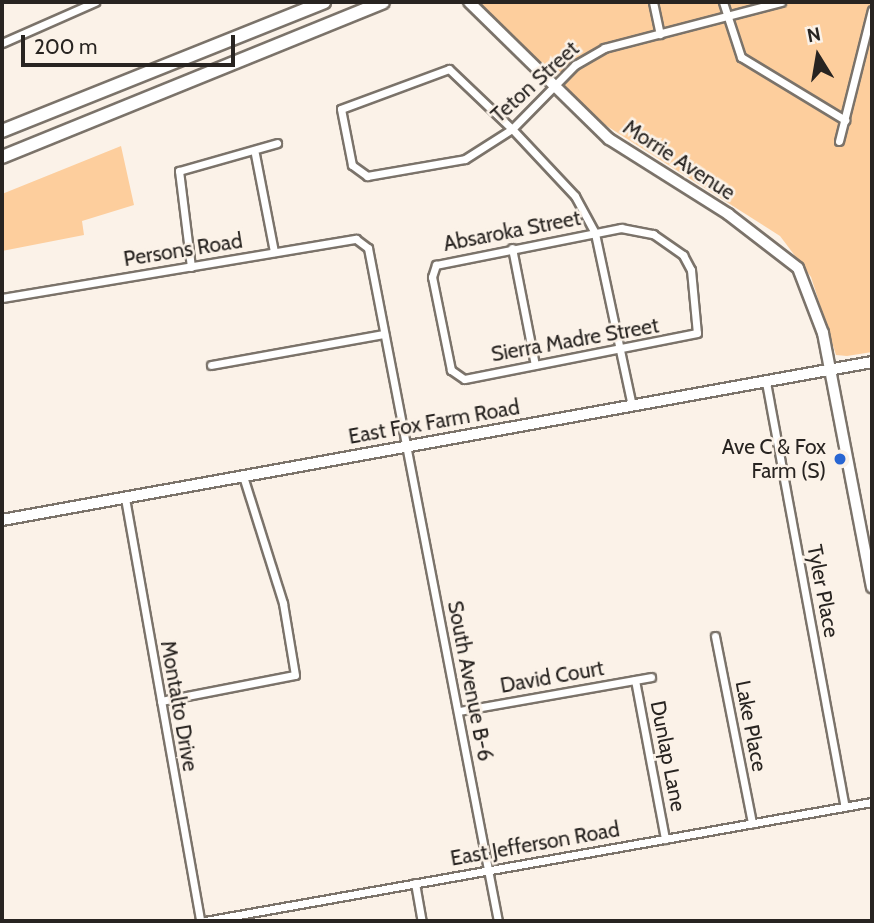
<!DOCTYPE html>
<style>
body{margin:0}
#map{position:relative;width:874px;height:923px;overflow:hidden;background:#fbf2e8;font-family:Cabin,sans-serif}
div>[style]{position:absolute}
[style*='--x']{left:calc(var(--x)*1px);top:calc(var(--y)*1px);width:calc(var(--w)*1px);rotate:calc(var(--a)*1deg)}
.green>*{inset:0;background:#fdce9d}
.roads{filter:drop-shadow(2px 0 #7b736a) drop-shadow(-2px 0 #7b736a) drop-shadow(0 2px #7b736a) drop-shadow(0 -2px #7b736a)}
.street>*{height:7px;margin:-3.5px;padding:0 3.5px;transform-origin:3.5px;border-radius:3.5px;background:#fff}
.secondary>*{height:10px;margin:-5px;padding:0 5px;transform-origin:5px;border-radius:5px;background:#fff}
.highway>*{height:12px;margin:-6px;padding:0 6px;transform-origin:6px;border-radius:6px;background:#fff}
.dots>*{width:19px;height:19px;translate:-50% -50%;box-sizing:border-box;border:4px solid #fbf2e8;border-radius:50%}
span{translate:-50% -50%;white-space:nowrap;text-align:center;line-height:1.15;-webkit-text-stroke:5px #fbf2e8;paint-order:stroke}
.street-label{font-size:21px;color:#282421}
.poi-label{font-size:21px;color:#282421}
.right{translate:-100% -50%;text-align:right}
.frame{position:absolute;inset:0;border:4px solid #282421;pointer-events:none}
.north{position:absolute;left:783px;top:21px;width:70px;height:70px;-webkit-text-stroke:5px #fbf2e8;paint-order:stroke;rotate:349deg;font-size:19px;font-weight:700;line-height:28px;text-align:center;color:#282421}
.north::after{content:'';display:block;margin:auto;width:24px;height:32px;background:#282421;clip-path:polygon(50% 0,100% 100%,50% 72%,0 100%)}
.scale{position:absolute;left:21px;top:35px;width:214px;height:32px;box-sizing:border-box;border:4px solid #282421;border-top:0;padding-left:9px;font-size:21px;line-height:24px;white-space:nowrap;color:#282421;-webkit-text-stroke:5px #fbf2e8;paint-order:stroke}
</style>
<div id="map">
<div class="green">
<div style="clip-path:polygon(872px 2px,872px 352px,847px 356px,836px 355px,811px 277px,780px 236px,599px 121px,480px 3px)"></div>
<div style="clip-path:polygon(121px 146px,134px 205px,82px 221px,84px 235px,2px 251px,2px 194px)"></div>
</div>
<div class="roads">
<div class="street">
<div style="--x:653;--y:2;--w:33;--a:78"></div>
<div style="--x:723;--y:2;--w:58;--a:71.9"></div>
<div style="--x:741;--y:57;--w:122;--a:31.2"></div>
<div style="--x:2;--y:43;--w:102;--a:-23.8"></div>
<div style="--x:839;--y:141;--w:135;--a:-75.9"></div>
<div style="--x:255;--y:154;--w:100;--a:79"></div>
<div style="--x:621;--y:228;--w:33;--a:11"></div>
<div style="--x:653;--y:234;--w:37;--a:35"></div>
<div style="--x:683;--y:255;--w:17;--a:62"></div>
<div style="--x:691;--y:270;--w:63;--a:84.6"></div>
<div style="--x:697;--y:333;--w:237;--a:168.8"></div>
<div style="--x:464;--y:379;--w:16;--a:-145"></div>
<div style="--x:451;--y:370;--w:95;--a:-101.5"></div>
<div style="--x:432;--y:277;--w:13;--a:-72"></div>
<div style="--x:436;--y:265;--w:189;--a:-11.3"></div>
<div style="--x:512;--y:248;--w:119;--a:78.9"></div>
<div style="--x:191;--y:267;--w:97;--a:-97.1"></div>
<div style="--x:179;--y:171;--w:102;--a:-15.9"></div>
<div style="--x:2;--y:298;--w:359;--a:-9.5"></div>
<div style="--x:356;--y:239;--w:15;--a:37"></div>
<div style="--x:368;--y:248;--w:685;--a:79.07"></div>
<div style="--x:211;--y:365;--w:176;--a:-10.2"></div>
<div style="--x:766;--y:382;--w:432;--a:79.5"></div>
<div style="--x:632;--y:406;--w:177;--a:-102.1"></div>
<div style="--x:595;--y:233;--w:42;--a:-118.4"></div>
<div style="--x:575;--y:196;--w:92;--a:-133.2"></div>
<div style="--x:512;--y:129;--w:87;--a:-136.4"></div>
<div style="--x:449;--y:69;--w:115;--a:159.7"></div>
<div style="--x:341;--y:109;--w:57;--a:78.9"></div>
<div style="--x:352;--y:165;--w:19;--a:36"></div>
<div style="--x:367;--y:176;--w:99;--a:-9.8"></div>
<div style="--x:465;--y:159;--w:56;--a:-32.6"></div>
<div style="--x:512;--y:129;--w:90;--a:-45.5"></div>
<div style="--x:575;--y:65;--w:34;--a:-30"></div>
<div style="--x:604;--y:48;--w:183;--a:-14.6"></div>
<div style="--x:125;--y:498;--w:430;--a:79.9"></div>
<div style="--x:715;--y:636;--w:191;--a:78.8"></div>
<div style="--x:635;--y:680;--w:162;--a:79.3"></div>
<div style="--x:161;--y:701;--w:136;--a:-11"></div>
<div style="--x:295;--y:675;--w:73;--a:-99.5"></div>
<div style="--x:283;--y:603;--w:133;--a:-107.5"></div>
<div style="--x:459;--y:711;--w:195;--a:-10"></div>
<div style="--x:415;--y:883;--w:39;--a:80"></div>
<div style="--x:205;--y:921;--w:678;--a:-10.12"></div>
</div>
<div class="secondary">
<div style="--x:469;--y:2;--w:196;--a:44.4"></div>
<div style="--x:609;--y:139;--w:141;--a:32.2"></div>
<div style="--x:728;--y:214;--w:88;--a:37.6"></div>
<div style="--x:798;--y:268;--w:70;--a:69"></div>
<div style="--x:823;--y:333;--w:259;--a:79.1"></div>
<div style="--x:2;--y:520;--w:884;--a:-10.29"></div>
</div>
<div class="highway">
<div style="--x:2;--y:131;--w:347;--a:-21.8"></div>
<div style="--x:2;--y:157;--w:411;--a:-22.1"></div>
</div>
</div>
<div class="dots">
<div style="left:840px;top:459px;background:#2866d3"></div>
</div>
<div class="street-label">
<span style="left:535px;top:82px;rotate:-42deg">Teton Street</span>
<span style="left:679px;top:160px;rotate:33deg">Morrie Avenue</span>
<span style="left:512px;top:231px;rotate:-11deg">Absaroka Street</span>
<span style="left:183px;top:250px;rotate:-9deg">Persons Road</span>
<span style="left:575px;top:340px;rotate:-10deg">Sierra Madre Street</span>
<span style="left:434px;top:422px;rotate:-10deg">East Fox Farm Road</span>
<span style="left:823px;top:591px;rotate:79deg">Tyler Place</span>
<span style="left:552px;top:677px;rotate:-10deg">David Court</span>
<span style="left:470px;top:681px;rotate:79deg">South Avenue B-6</span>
<span style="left:179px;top:706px;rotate:80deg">Montalto Drive</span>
<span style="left:751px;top:726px;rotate:79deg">Lake Place</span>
<span style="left:668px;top:756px;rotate:79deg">Dunlap Lane</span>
<span style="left:535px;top:844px;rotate:-10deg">East Jefferson Road</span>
</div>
<div class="poi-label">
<span class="right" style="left:826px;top:459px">Ave C &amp; Fox<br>Farm (S)</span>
</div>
<div class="frame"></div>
<div class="north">N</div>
<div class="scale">200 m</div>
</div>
